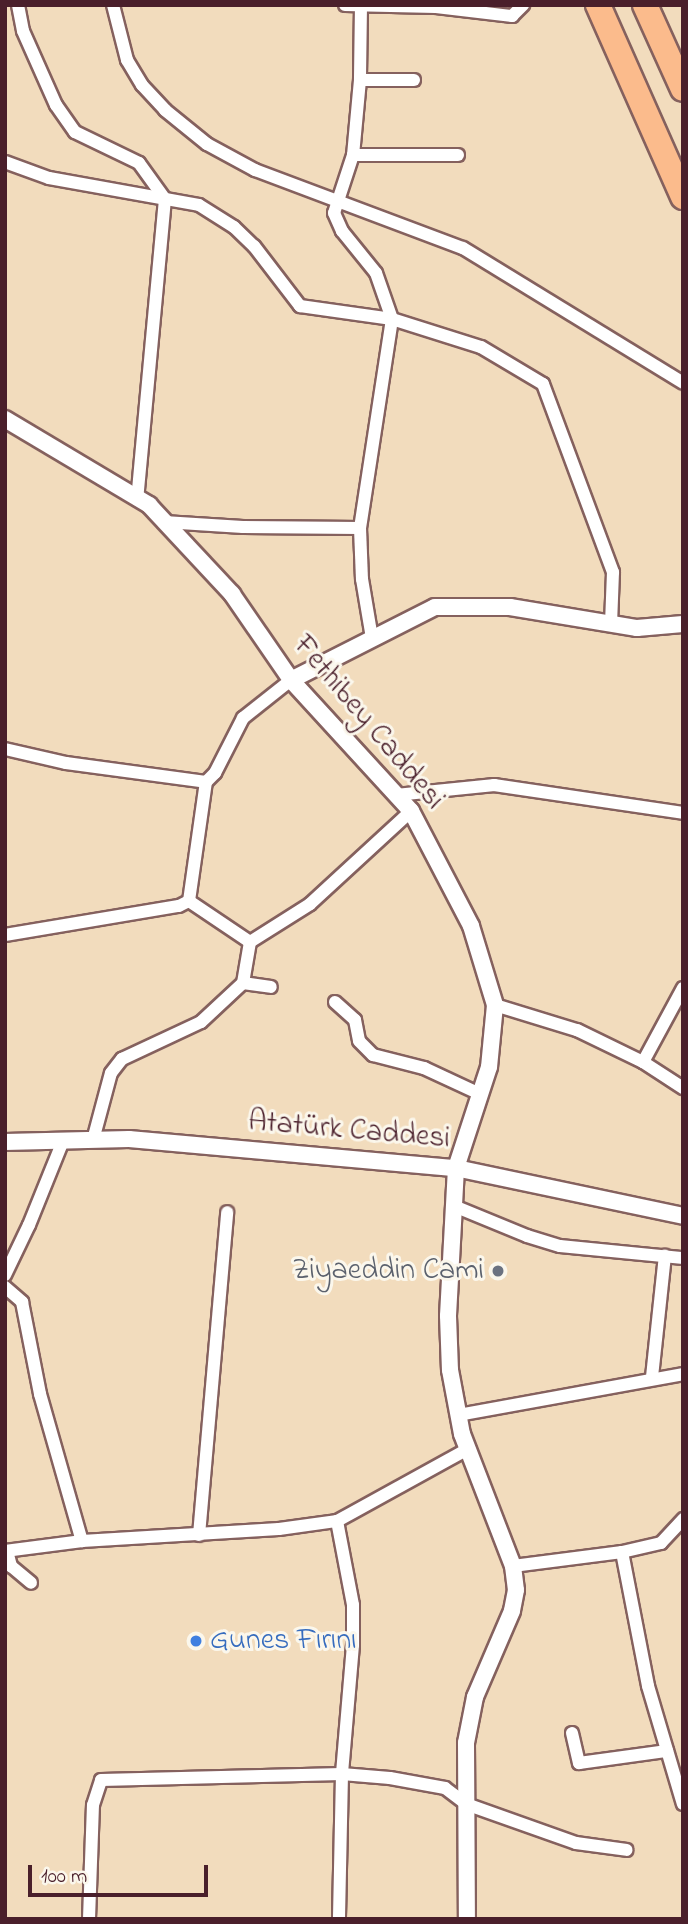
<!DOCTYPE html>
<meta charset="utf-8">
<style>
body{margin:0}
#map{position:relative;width:688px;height:1924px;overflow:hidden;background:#f2dcbd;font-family:"Indie Flower",sans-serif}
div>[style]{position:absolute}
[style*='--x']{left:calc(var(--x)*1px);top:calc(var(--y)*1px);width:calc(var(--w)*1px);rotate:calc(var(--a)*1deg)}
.roads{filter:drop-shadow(2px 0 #85615e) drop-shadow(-2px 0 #85615e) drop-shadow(0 2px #85615e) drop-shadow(0 -2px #85615e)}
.minor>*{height:12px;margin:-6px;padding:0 6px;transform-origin:6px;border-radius:6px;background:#fff}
.tertiary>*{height:16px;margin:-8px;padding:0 8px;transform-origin:8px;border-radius:8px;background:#fff}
.motorway>*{height:24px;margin:-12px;padding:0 12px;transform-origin:12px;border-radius:12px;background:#fbbb8c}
.dots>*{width:19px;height:19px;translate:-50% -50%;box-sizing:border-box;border:4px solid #fbf7ec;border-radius:50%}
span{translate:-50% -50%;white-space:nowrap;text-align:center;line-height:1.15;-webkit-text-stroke:6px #fbf7ec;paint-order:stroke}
.street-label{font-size:30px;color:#4a1f2b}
.worship-label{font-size:30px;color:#5b616d}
.right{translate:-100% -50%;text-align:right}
.shop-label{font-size:30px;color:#366cbe}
.left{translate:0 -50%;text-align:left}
.frame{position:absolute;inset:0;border:7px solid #4a1f2b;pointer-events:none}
.scale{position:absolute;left:28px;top:1865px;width:180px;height:32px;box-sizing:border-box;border:4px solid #4a1f2b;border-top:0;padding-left:9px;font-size:21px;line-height:24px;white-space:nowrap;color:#4a1f2b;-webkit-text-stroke:5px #fbf7ec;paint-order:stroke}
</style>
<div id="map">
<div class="roads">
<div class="minor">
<div style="--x:18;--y:5;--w:26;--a:79"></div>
<div style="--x:23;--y:31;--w:81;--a:66"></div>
<div style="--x:56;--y:105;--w:33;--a:55"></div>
<div style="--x:75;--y:132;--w:71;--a:25.8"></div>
<div style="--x:139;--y:163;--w:44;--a:54.2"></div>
<div style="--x:165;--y:199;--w:302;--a:95.3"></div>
<div style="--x:113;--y:5;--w:57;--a:75.7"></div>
<div style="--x:127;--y:60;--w:29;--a:59"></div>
<div style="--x:142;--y:85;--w:34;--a:47"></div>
<div style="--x:165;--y:110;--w:54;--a:39"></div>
<div style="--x:207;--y:144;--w:55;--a:28.4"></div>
<div style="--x:255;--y:170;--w:222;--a:20.6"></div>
<div style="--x:463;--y:248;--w:258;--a:31.5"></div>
<div style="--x:345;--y:5;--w:91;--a:1.3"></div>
<div style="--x:436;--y:7;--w:77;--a:6.8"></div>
<div style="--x:512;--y:16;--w:16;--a:-45"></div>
<div style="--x:361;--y:5;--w:75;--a:90.8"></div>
<div style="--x:360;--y:80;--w:75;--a:95.3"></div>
<div style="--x:353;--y:155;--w:61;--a:108.1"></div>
<div style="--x:334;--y:213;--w:20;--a:66"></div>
<div style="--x:342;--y:231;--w:54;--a:51"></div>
<div style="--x:376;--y:273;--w:49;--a:70.8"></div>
<div style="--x:392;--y:319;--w:211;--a:98.7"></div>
<div style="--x:360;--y:528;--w:51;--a:87.8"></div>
<div style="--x:362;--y:579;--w:60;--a:80.4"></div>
<div style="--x:360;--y:80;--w:54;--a:0"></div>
<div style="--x:353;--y:155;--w:105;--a:0"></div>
<div style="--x:5;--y:162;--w:47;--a:20"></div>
<div style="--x:49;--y:178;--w:152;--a:10.2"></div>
<div style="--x:199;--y:205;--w:41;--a:32.2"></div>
<div style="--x:234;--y:227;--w:28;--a:44"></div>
<div style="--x:254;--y:246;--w:76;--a:52.5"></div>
<div style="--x:300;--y:306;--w:93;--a:8"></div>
<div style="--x:392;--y:319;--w:93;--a:17.5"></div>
<div style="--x:481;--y:347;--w:72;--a:30.8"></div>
<div style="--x:543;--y:384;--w:201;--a:69.6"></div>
<div style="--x:613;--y:572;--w:53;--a:92.2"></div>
<div style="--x:164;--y:522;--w:79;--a:3.6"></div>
<div style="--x:243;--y:527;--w:117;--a:0.5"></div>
<div style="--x:5;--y:749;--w:63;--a:12.9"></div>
<div style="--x:66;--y:763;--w:141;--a:7.7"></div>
<div style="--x:396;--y:795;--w:99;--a:-5.8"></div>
<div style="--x:494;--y:785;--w:191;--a:8.4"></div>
<div style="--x:189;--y:901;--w:120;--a:-81.9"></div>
<div style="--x:206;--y:782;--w:13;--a:-45"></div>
<div style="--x:215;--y:773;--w:62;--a:-63"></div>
<div style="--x:243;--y:718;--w:61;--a:-38.4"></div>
<div style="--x:189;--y:901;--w:73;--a:33.9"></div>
<div style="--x:5;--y:935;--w:176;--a:-9.5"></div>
<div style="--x:179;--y:906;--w:11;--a:-27"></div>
<div style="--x:243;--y:983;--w:28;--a:8"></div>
<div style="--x:335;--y:1002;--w:27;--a:42"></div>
<div style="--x:355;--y:1020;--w:21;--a:79"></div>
<div style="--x:359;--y:1041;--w:20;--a:45"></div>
<div style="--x:373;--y:1055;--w:53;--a:14.3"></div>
<div style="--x:424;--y:1068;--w:62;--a:24.9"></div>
<div style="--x:495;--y:1005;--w:86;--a:17"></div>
<div style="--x:577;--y:1030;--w:73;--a:25.9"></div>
<div style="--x:643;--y:1062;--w:48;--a:33"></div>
<div style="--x:643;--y:1062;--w:84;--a:-61.6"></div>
<div style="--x:93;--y:1140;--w:69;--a:-75"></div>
<div style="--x:111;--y:1073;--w:18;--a:-52"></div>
<div style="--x:122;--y:1059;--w:87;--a:-25.1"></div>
<div style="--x:201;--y:1022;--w:57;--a:-42.9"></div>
<div style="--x:243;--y:983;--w:42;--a:-80.3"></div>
<div style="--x:250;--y:942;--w:71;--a:-32.3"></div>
<div style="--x:310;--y:904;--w:137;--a:-42.6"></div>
<div style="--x:454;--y:1206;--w:79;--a:22.3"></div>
<div style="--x:527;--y:1236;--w:34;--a:17"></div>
<div style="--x:560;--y:1246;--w:124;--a:5.6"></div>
<div style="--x:5;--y:1275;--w:55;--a:-64.4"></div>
<div style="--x:29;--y:1225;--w:91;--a:-68"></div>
<div style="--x:5;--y:1287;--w:23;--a:41"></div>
<div style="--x:22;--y:1302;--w:94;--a:78.9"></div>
<div style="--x:40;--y:1394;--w:153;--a:74.1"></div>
<div style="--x:652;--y:1377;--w:122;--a:-83.9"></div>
<div style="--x:458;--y:1415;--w:229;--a:-10.3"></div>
<div style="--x:337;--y:1521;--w:86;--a:79.2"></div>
<div style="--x:353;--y:1605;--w:40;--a:90"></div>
<div style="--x:353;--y:1645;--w:129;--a:94.9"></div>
<div style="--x:342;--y:1774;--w:145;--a:91.2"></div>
<div style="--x:199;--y:1535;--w:324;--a:-85"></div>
<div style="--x:5;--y:1551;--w:78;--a:-7.4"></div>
<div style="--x:82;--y:1541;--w:197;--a:-3.5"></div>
<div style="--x:279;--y:1529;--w:59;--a:-7.9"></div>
<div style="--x:337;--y:1521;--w:149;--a:-28.8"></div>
<div style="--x:7;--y:1551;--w:16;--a:75"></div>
<div style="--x:11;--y:1566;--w:26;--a:40"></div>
<div style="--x:622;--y:1552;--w:136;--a:79"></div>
<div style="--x:648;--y:1686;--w:123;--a:73.5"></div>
<div style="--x:513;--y:1566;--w:110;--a:-7.3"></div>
<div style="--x:622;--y:1552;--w:40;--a:-13"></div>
<div style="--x:661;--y:1543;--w:33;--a:-47"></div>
<div style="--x:572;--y:1733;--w:31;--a:77"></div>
<div style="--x:579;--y:1763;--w:89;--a:-7.8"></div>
<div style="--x:89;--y:1919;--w:114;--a:-88"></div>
<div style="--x:93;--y:1805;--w:26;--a:-72"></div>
<div style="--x:101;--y:1780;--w:241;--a:-1.4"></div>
<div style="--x:342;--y:1774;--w:48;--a:4.8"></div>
<div style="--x:390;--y:1778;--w:56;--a:10.3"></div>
<div style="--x:445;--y:1788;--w:26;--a:37"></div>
<div style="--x:466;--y:1804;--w:117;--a:19.5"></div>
<div style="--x:576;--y:1843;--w:51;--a:7.8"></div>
</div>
<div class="tertiary">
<div style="--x:5;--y:419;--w:168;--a:30.8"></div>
<div style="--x:149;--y:505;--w:122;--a:47"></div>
<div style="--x:232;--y:594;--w:104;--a:55.5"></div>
<div style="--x:291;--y:680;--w:178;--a:47.5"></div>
<div style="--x:411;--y:811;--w:130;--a:62.4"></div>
<div style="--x:471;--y:926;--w:83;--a:73.1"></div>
<div style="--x:495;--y:1005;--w:62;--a:95.5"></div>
<div style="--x:489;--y:1067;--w:106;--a:108.1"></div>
<div style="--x:456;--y:1168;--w:148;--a:93.1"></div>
<div style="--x:448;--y:1316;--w:54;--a:87.9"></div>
<div style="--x:450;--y:1370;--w:65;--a:79.4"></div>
<div style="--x:462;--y:1434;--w:142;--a:68.9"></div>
<div style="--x:513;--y:1566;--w:24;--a:83"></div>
<div style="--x:516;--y:1590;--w:21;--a:101"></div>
<div style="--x:512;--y:1611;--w:94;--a:113.3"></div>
<div style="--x:475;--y:1697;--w:47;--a:101.1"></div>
<div style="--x:466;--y:1743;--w:176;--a:89.7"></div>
<div style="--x:291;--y:680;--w:161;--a:-26.9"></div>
<div style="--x:435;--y:607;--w:75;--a:0"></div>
<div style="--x:510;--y:607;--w:129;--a:9.4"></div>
<div style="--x:637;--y:628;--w:46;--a:-5"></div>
<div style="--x:5;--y:1142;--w:124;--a:-1.4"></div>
<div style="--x:129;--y:1139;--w:328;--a:5.1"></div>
<div style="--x:456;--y:1168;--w:232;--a:11.9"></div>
</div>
<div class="motorway">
<div style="--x:598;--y:5;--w:210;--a:66.1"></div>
<div style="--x:645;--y:5;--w:92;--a:65.7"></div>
</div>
</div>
<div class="dots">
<div style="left:498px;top:1271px;background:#6b7280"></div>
<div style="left:196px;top:1641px;background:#3f7fe0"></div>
</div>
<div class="street-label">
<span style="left:368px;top:723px;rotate:50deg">Fethibey Caddesi</span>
<span style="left:349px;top:1131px;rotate:5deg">Atatürk Caddesi</span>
</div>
<div class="worship-label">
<span class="right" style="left:484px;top:1271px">Ziyaeddin Cami</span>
</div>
<div class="shop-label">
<span class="left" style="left:210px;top:1641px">Gunes Fırını</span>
</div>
<div class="frame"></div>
<div class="scale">100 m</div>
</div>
